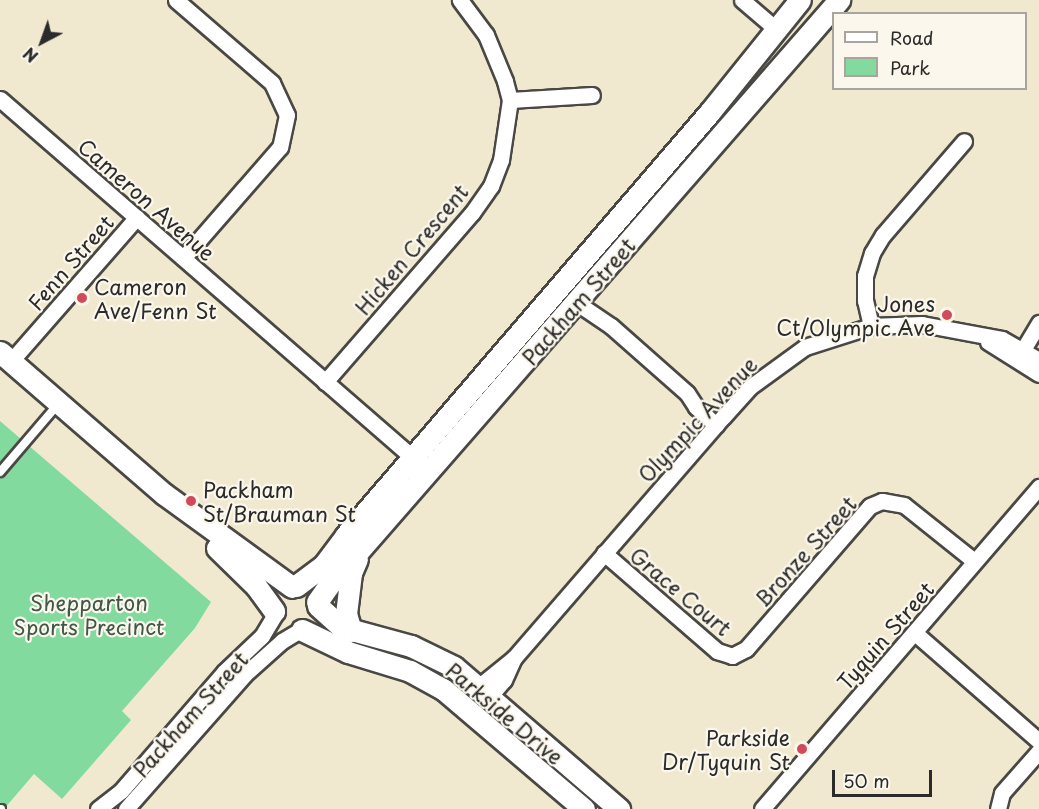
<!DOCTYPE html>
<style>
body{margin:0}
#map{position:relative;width:1039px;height:809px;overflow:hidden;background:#f0e9cf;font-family:"Playpen Sans",sans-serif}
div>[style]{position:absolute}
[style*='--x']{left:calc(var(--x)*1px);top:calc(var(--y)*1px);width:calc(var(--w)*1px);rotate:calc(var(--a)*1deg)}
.green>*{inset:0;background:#83da9e}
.roads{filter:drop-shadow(2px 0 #494844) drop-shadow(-2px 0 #494844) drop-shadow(0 2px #494844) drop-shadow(0 -2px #494844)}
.lane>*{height:8px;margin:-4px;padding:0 4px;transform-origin:4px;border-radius:4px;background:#fff}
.street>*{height:15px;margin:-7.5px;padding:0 7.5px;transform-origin:7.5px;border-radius:7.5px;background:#fff}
.secondary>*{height:21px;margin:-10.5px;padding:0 10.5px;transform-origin:10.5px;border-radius:10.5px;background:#fff}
.dots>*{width:16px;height:16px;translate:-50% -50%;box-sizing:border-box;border:3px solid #fbf7ec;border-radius:50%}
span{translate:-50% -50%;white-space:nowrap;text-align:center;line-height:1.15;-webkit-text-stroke:4.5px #fbf7ec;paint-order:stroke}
.street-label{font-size:21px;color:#2b2b2b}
.poi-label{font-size:21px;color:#2b2b2b}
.left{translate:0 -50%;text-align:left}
.right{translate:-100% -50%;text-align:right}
.park-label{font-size:21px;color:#415748}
.legend{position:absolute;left:832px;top:12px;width:195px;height:78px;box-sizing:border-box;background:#fbf7ec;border:2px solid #a8a59f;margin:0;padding:8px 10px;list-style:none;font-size:18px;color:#2b2b2b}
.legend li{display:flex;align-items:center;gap:12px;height:30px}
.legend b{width:30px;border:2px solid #a8a59f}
.north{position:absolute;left:12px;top:12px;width:60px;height:60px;-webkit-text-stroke:4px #fbf7ec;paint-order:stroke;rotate:221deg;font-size:16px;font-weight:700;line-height:24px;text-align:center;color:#2b2b2b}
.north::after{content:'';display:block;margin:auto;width:21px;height:27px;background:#2b2b2b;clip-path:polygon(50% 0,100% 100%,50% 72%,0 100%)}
.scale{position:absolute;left:832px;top:770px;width:100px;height:27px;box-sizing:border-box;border:3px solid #2b2b2b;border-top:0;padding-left:8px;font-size:18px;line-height:21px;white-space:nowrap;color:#2b2b2b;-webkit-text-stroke:4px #fbf7ec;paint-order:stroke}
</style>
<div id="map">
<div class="green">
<div style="clip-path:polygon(0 421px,211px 602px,195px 628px,122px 711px,131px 720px,62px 799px,34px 774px,4px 809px,0 809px)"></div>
</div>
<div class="roads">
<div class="lane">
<div style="--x:0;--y:472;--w:89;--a:-49.5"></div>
<div style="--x:0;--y:809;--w:1;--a:0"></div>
</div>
<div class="street">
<div style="--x:176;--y:0;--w:127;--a:40.8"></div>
<div style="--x:272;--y:83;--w:35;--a:65"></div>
<div style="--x:287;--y:115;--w:33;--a:102"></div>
<div style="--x:280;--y:147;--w:147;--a:131.1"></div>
<div style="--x:742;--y:0;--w:45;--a:40.5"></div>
<div style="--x:0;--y:99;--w:555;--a:40.98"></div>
<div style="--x:510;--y:100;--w:82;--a:-3.5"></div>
<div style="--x:577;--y:303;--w:41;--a:34.1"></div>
<div style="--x:611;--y:326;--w:101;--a:41.4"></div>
<div style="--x:687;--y:393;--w:17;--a:57"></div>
<div style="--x:696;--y:407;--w:27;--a:42"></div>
<div style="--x:871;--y:326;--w:26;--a:-103"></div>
<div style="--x:865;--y:301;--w:25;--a:-90"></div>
<div style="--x:865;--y:276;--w:24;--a:-73"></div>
<div style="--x:872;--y:253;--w:21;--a:-59"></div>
<div style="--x:883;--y:235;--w:124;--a:-49.2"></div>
<div style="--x:988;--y:342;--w:60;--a:32.1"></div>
<div style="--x:1018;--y:358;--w:41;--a:-59"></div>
<div style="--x:11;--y:361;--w:191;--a:-48.8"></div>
<div style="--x:325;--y:382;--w:224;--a:-49"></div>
<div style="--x:472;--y:213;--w:33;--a:-55"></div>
<div style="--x:491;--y:186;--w:28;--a:-69"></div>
<div style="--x:501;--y:160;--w:61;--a:-81.5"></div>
<div style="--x:510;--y:100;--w:20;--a:-105"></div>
<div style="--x:505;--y:81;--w:50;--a:-112.4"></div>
<div style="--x:486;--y:35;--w:44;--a:-126.6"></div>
<div style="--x:604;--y:553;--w:150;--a:40.9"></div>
<div style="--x:717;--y:651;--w:16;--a:18"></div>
<div style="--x:732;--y:656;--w:16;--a:-27"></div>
<div style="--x:746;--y:649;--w:189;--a:-49.1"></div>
<div style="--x:870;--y:506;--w:13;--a:-23"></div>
<div style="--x:882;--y:501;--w:22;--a:10"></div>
<div style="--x:904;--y:505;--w:88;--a:38.6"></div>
<div style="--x:915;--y:633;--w:164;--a:41.1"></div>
<div style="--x:478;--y:687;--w:46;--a:-38.9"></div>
<div style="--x:489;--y:697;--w:23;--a:-49"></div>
<div style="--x:504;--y:680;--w:24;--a:-66"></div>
<div style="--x:514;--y:658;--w:319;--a:-49.1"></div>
<div style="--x:723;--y:417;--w:40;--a:-48"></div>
<div style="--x:750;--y:387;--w:68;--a:-36"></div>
<div style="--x:805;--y:347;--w:69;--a:-17.7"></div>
<div style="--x:871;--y:326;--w:51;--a:-2.2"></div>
<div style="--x:922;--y:324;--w:81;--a:10.6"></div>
<div style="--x:1002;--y:339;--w:43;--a:29.6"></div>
<div style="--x:98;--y:809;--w:29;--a:-38"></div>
<div style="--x:121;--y:791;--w:157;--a:-49.1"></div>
<div style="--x:224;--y:672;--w:52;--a:-43.5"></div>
<div style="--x:262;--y:636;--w:26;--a:-59"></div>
<div style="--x:126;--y:809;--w:179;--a:-48.6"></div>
<div style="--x:244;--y:675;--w:51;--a:-41.8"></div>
<div style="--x:282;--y:641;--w:21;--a:-31"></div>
<div style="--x:762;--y:809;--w:425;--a:-49.3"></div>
<div style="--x:998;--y:809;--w:16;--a:-76"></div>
<div style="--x:1002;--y:793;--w:56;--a:-48.6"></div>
</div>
<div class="secondary">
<div style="--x:0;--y:352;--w:217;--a:40.9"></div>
<div style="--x:164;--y:494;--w:158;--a:36"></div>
<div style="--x:217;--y:548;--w:54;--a:44.3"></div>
<div style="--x:256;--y:586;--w:31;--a:54"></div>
<div style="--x:296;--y:586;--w:34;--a:-37"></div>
<div style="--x:323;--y:566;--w:39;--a:-53"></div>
<div style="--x:346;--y:535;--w:557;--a:-49.3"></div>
<div style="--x:709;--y:113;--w:145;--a:-51.2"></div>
<div style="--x:317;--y:602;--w:19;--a:-55"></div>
<div style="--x:328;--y:586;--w:778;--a:-48.91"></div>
<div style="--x:318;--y:606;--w:31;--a:42"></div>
<div style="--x:341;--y:627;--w:73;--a:15.2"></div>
<div style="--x:411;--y:646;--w:48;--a:26"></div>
<div style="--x:454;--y:667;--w:218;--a:40.7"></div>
<div style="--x:302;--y:630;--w:51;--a:25.6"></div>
<div style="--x:348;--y:652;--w:65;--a:17"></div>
<div style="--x:410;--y:671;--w:38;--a:29"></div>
<div style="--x:443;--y:689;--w:185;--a:40.4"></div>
<div style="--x:351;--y:631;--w:18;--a:-106"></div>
<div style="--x:346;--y:614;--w:41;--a:-83"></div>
<div style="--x:351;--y:573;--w:15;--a:-67"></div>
</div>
</div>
<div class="dots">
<div style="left:82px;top:298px;background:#d1495b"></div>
<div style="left:947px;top:315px;background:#d1495b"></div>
<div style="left:191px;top:501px;background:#d1495b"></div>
<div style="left:802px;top:749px;background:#d1495b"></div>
</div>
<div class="street-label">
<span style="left:147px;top:199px;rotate:41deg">Cameron Avenue</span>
<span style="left:411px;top:249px;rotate:-50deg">Hicken Crescent</span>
<span style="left:70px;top:262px;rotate:-49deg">Fenn Street</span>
<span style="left:578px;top:301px;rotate:-49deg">Packham Street</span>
<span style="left:697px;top:419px;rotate:-47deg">Olympic Avenue</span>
<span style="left:805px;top:551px;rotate:-48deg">Bronze Street</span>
<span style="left:681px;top:591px;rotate:40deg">Grace Court</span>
<span style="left:885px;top:635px;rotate:-49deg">Tyquin Street</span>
<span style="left:505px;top:713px;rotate:40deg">Parkside Drive</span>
<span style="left:190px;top:714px;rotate:-48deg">Packham Street</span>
</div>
<div class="poi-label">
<span class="left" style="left:94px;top:298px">Cameron<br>Ave/Fenn St</span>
<span class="right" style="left:935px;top:315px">Jones<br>Ct/Olympic Ave</span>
<span class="left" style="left:203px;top:501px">Packham<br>St/Brauman St</span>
<span class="right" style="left:790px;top:749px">Parkside<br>Dr/Tyquin St</span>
</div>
<div class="park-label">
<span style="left:89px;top:614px">Shepparton<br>Sports Precinct</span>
</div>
<ul class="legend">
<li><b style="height:8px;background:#fff"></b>Road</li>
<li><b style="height:16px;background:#83da9e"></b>Park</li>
</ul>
<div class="north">N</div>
<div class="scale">50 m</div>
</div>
